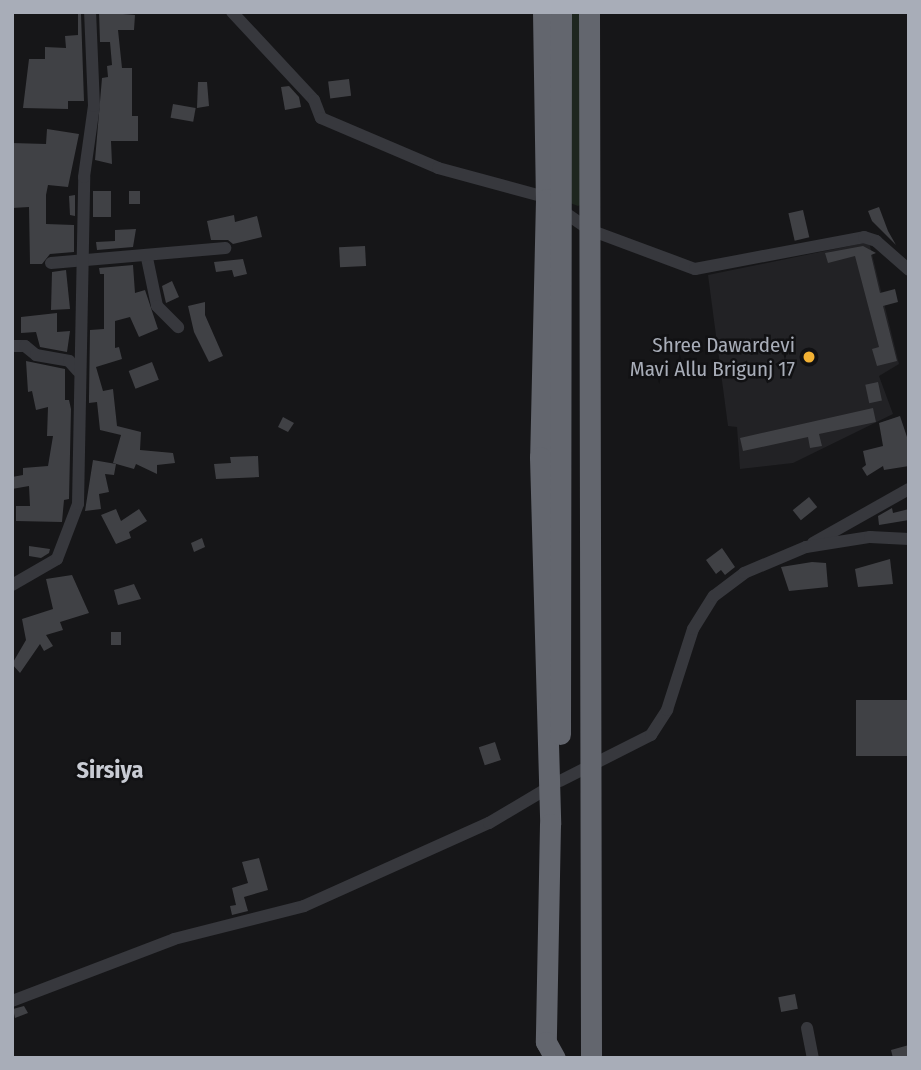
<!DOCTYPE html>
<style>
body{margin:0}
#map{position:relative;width:921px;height:1070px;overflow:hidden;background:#161618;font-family:"Fira Sans Condensed",sans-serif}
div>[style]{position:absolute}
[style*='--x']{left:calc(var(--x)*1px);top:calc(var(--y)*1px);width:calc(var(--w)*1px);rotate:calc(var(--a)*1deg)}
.built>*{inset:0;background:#222225}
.green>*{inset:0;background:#1e261f}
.building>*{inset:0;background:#404145;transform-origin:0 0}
.street>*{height:12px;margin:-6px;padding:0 6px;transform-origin:6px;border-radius:6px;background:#37383d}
.highway>*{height:21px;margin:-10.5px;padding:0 10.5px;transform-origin:10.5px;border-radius:10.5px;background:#63666e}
.dots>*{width:19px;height:19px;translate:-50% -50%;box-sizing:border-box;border:4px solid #111113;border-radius:50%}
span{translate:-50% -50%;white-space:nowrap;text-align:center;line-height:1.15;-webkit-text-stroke:5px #111113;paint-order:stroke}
.poi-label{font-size:21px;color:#a8adb8}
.right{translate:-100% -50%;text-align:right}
.quarter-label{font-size:24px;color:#c9ccd4;font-weight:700}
.frame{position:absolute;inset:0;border:14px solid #a8adb8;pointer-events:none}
</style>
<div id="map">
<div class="built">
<div style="clip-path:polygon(869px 242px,899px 364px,879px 376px,893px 414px,793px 463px,740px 469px,737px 427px,728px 426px,708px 275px)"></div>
</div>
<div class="green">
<div style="clip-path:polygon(569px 12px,581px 12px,582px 204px,578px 206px,570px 203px)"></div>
</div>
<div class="building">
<div style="clip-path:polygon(99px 12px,135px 15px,134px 30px,118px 30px,122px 68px,132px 68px,132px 116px,138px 116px,138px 141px,111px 141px,112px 164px,95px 160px,102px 78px,108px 77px,107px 66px,112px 65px,110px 42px,100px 42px)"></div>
<div style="clip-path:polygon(78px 14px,81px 14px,84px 101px,68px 101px,68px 109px,23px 108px,29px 59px,45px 59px,45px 47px,66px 48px,65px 36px,78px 35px)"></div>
<div style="left:349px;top:79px;width:17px;height:21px;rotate:83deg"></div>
<div style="clip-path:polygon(198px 82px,207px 82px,209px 106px,197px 108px)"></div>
<div style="clip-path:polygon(289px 86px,299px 97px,301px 107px,285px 110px,281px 87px)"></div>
<div style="left:173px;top:104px;width:23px;height:14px;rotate:10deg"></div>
<div style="clip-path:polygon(47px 129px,79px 134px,68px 187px,48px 185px,46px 195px,46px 224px,74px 225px,74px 252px,50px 254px,42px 264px,30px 264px,29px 207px,12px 208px,12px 143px,46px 144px)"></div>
<div style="left:93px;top:191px;width:18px;height:26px"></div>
<div style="left:129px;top:191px;width:11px;height:13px"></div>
<div style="clip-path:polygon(75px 195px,75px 216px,70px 215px,69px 196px)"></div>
<div style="clip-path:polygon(879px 207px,888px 231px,896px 245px,872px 221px,868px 211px)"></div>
<div style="left:803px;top:210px;width:28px;height:15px;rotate:77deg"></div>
<div style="clip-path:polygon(234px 215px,235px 222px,257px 216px,262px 237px,233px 244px,228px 240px,211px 240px,207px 221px)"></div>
<div style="clip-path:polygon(136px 229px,133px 247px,97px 250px,96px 242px,115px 241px,115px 230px)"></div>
<div style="left:365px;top:246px;width:20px;height:26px;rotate:87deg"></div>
<div style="clip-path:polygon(863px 246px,876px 253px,871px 255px,880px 293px,895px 289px,898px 302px,883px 306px,897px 361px,877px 366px,872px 349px,879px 347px,855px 256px,828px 263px,825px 253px)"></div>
<div style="clip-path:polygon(243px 259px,247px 274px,234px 277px,232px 270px,216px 272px,214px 262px)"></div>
<div style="clip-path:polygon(133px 265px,135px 293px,145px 290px,158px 329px,139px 337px,130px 317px,115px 321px,115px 348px,119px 347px,122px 359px,96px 367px,103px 391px,113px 389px,117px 426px,141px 432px,140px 450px,173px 453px,175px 463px,157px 465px,157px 474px,136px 464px,134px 469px,113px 463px,121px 435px,100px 430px,97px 402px,89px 403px,89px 397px,90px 330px,104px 329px,104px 274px,100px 274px,99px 268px)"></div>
<div style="clip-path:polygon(66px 270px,70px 309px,51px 310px,52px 272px)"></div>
<div style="clip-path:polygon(172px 281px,179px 297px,166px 303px,162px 286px)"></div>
<div style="clip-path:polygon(205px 302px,205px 315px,223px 356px,209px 362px,194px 332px,188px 306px)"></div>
<div style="clip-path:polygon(57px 313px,57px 332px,70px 331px,67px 352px,40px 347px,36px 332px,21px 333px,21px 317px)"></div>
<div style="clip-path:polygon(26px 361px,65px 369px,65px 400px,69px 400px,71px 409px,69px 499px,64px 500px,62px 522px,16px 521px,16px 506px,30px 506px,29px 486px,12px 489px,12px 477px,23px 475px,23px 468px,48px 466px,53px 436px,47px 436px,48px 407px,36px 410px,32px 391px,28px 392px)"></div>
<div style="left:152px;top:362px;width:19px;height:25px;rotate:69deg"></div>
<div style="left:878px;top:382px;width:19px;height:13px;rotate:78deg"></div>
<div style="clip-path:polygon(873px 408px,876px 422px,819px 434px,822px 446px,810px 448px,808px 437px,743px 451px,740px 438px)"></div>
<div style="clip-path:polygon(900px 416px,909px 443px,909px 466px,884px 470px,883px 466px,867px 476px,862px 468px,866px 465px,863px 451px,883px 446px,879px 423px)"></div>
<div style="clip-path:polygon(283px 417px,294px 423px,288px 432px,278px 427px)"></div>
<div style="clip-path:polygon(258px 456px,259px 477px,216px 479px,214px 464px,231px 463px,230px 457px)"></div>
<div style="clip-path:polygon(93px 460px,116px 464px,114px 475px,105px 474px,109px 492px,99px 494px,101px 509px,85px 511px)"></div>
<div style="left:809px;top:497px;width:13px;height:21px;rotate:51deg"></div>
<div style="clip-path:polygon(892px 508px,893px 513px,909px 509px,909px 520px,879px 525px,878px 516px)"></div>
<div style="clip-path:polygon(116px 509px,121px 521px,139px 509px,147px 521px,129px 532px,131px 538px,116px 544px,101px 515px)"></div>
<div style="clip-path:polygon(202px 538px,205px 547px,194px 552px,191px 543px)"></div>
<div style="clip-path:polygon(29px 546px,50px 549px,49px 553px,41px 558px,29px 556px)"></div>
<div style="clip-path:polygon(722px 548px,735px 567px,725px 575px,721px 570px,716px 574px,706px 560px)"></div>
<div style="clip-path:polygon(890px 559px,893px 584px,858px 587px,855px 569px)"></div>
<div style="clip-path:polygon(812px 562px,826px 563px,828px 587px,789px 591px,781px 567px)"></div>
<div style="clip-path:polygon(72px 575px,89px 613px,60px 622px,63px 630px,46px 635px,53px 646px,44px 651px,40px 644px,20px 673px,12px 664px,26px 640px,22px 619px,53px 609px,46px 579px)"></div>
<div style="clip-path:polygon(134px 584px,141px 599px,118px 605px,114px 590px)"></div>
<div style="left:111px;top:632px;width:10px;height:13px"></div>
<div style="left:909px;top:700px;width:56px;height:53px;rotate:90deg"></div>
<div style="left:495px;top:742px;width:19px;height:17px;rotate:72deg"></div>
<div style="clip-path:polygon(259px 858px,268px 890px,244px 897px,248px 911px,232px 915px,230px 906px,236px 905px,232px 888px,248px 883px,242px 862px)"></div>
<div style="left:795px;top:994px;width:15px;height:17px;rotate:79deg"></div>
<div style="clip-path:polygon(24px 1006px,28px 1013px,15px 1018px,13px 1009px)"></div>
<div style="clip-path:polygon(909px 1045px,909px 1058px,893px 1058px,891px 1050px)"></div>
</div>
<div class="street">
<div style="--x:232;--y:12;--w:120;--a:47"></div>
<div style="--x:314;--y:100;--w:19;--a:69"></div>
<div style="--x:321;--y:118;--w:127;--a:23.1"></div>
<div style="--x:438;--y:168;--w:107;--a:15.2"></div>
<div style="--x:541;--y:196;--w:60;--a:34.8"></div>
<div style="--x:590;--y:230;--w:112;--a:20.4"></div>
<div style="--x:695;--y:269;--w:172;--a:-10.7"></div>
<div style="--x:864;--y:237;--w:13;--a:18"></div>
<div style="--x:876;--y:241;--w:44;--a:41.3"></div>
<div style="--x:147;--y:258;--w:49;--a:78.2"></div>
<div style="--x:157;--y:306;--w:30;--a:45"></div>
<div style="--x:51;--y:263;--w:175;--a:-4.9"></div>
<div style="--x:12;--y:346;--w:13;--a:0"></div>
<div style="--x:25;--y:346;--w:14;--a:39"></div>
<div style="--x:36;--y:355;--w:34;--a:10"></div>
<div style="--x:69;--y:361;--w:13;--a:48"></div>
<div style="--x:813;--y:543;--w:110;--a:-29.4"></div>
<div style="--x:12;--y:585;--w:52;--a:-30"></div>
<div style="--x:57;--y:559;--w:59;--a:-69.1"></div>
<div style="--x:78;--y:504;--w:327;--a:-88.9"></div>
<div style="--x:84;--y:177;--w:72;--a:-82"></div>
<div style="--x:94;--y:106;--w:94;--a:-92.4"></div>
<div style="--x:560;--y:781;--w:102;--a:-26.8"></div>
<div style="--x:651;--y:735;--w:30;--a:-57"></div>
<div style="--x:667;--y:710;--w:85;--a:-72.2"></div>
<div style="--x:693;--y:629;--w:39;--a:-58"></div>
<div style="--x:714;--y:596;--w:38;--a:-37"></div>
<div style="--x:744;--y:573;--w:67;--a:-22.8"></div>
<div style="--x:806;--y:547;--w:65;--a:-8.9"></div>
<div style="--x:870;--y:537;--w:39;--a:3"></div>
<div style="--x:12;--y:1001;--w:173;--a:-20.9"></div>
<div style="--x:174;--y:939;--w:134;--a:-14.2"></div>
<div style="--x:304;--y:906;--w:203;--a:-24.2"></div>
<div style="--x:489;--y:823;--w:69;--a:-30.7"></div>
<div style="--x:807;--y:1028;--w:31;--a:79"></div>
</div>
<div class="highway">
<div style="--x:543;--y:12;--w:187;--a:89.1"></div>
<div style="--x:546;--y:199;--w:258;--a:91.3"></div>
<div style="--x:540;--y:457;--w:367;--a:88.4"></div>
<div style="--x:550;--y:824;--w:218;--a:91.1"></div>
<div style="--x:546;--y:1042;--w:18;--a:61"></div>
<div style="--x:589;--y:12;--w:1046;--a:89.89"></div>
<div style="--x:560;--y:734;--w:722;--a:-89.92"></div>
</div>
<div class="dots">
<div style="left:809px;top:357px;background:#f2b134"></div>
</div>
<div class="poi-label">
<span class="right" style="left:795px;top:357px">Shree Dawardevi<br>Mavi Allu Brigunj 17</span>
</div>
<div class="quarter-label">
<span style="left:110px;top:771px">Sirsiya</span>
</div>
<div class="frame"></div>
</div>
